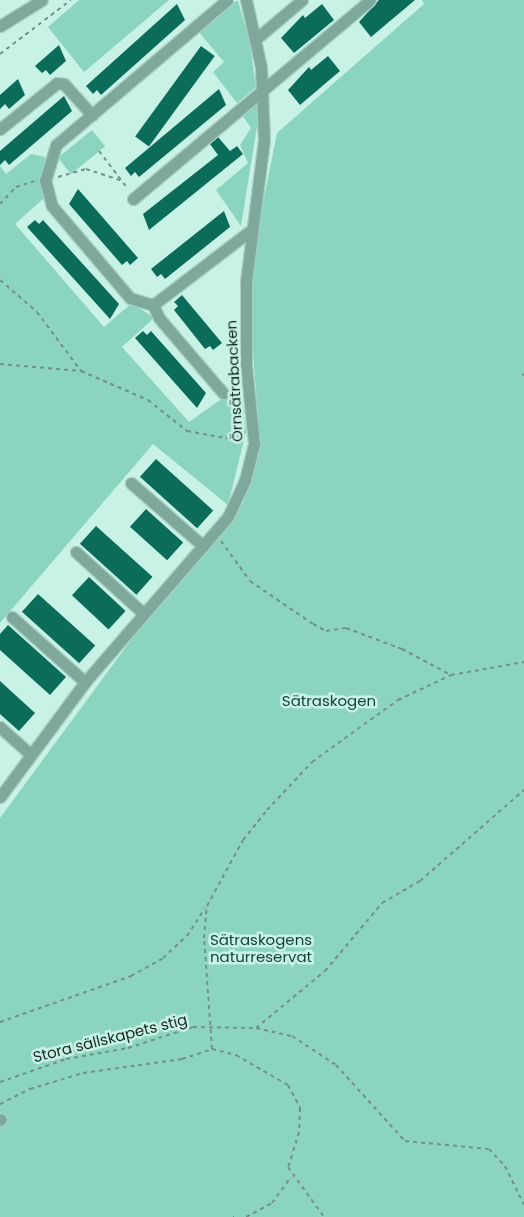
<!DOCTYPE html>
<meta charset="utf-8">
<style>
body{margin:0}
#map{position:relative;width:524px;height:1217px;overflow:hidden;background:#c7f2e5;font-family:Poppins,sans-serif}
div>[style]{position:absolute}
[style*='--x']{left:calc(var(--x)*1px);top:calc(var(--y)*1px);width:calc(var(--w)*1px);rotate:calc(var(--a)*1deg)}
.green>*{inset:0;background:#8ad4c0;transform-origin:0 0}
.building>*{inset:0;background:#0c6c5a;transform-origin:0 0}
.path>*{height:2px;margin-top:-1px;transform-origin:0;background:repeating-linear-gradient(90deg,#739188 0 4px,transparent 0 8px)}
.roads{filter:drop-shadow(1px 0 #a8cec2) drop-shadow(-1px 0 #a8cec2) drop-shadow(0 1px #a8cec2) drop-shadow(0 -1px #a8cec2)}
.minor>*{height:11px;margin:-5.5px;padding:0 5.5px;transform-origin:5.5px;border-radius:5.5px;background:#7ea89b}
span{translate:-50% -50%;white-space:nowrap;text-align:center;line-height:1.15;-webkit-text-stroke:5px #c7f2e5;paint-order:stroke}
.street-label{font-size:15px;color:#192924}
.park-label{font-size:15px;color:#134439}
</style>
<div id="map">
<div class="green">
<div style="clip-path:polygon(79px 0,169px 0,84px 72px,48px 27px)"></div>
<div style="clip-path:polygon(422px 0,524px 0,524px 1217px,0 1217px,0 818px,134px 636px,243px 504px,260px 445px,250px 312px,254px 248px,277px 133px,424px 4px)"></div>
<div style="clip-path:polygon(238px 1px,249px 39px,256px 87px,237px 103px,213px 72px,224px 62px,198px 31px,229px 3px)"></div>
<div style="clip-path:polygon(257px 102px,258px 120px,241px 226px,216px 190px,248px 163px,240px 145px,251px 128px,241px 113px)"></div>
<div style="left:92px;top:130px;width:21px;height:44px;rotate:51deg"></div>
<div style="clip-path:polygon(31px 154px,45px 157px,43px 199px,15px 224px,104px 327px,132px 303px,154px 318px,122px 347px,189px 422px,240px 386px,246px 432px,228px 505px,153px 444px,0 623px,0 166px,6px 174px)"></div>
</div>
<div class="building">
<div style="clip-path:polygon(379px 0,415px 0,371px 37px,359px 22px)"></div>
<div style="clip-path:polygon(177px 4px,185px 20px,101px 95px,97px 90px,93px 94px,86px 86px)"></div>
<div style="clip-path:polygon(322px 4px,334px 20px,294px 53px,281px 38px,303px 15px,305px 18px)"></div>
<div style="clip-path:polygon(59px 45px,66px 61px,50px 75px,46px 70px,42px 73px,35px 66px)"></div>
<div style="left:201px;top:46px;width:17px;height:112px;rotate:36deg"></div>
<div style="clip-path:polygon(328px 56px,340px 71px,300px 105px,288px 90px,309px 67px,311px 70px)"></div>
<div style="clip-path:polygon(18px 79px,25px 95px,9px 109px,5px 104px,0 109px,0 95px)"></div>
<div style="clip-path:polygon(219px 89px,226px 105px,139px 177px,135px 172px,131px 176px,125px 168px)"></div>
<div style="clip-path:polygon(64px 96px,72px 111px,9px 165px,5px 160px,0 165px,0 151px)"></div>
<div style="clip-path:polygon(218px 137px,230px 151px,237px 146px,243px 154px,149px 230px,143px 214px,218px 155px,210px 144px)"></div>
<div style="clip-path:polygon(78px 189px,138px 258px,130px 265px,127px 261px,122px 265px,69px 204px)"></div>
<div style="clip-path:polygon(224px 211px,230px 227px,165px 279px,161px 274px,157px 277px,151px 269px)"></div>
<div style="clip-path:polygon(35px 220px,39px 224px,43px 220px,119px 304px,110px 319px,27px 227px)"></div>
<div style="clip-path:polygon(182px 295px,222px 343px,213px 350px,210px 346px,205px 349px,174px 310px,178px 306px,174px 302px)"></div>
<div style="clip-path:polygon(143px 331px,147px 335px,151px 331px,206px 393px,197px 408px,135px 338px)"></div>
<div style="left:156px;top:459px;width:77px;height:24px;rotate:42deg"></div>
<div style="left:146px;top:509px;width:50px;height:24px;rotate:42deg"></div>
<div style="left:96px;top:526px;width:76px;height:24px;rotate:42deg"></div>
<div style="left:89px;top:577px;width:50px;height:25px;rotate:43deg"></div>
<div style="left:38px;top:594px;width:77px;height:24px;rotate:42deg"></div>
<div style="clip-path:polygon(8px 625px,66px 677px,50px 695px,0 650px,0 634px)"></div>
<div style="clip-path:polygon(0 681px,35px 713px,19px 731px,0 714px)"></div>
</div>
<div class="path">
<div style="--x:0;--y:54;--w:89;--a:-37.3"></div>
<div style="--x:99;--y:151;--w:48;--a:52.7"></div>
<div style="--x:58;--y:177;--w:29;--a:-16"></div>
<div style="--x:86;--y:169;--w:38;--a:18"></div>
<div style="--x:0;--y:204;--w:23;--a:-47"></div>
<div style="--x:16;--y:187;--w:19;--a:-18"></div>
<div style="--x:0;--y:280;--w:49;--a:40.9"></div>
<div style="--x:37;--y:312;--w:74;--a:53.3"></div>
<div style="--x:0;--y:364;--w:81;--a:4.9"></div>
<div style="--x:81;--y:371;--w:73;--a:23.4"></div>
<div style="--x:148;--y:400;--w:50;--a:38.5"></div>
<div style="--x:187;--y:431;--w:56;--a:10.3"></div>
<div style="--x:522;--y:375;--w:2;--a:-27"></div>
<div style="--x:221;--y:541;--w:49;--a:54.1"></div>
<div style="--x:250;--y:581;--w:76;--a:34.3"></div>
<div style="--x:313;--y:624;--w:15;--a:28"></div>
<div style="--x:326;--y:631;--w:20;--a:-9"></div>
<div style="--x:346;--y:628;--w:60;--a:20.6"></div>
<div style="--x:402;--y:649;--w:55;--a:28"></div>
<div style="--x:0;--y:1022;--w:139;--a:-19.3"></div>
<div style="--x:131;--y:976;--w:37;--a:-29"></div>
<div style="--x:163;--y:958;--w:33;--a:-43"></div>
<div style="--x:187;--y:936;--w:33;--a:-57"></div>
<div style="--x:256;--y:1028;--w:37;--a:13"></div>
<div style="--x:292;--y:1036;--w:53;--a:33.4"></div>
<div style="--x:336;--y:1065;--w:103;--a:47.8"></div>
<div style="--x:405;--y:1141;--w:84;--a:5.4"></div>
<div style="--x:489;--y:1149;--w:23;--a:47"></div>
<div style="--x:505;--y:1166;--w:43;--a:64"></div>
<div style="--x:212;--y:1049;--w:111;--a:-94.1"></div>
<div style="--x:204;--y:938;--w:32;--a:-85"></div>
<div style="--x:207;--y:906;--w:75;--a:-61.4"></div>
<div style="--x:243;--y:840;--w:38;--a:-51"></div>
<div style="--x:267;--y:810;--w:66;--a:-46.8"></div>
<div style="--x:312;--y:762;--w:106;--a:-35.8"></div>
<div style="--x:398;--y:700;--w:59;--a:-25.3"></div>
<div style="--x:451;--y:675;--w:74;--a:-10.1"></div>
<div style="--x:0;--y:1082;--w:70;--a:-19.2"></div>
<div style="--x:66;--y:1059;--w:63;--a:-10.1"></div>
<div style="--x:128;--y:1048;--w:68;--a:-17.9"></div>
<div style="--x:193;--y:1027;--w:63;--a:0.9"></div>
<div style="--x:256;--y:1028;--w:89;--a:-39.6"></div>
<div style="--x:325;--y:971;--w:89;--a:-50"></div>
<div style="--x:382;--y:903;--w:44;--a:-30.1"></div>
<div style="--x:420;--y:881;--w:138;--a:-41.2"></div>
<div style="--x:0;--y:1104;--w:34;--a:-27"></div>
<div style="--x:30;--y:1089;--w:55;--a:-16.8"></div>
<div style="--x:83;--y:1073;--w:100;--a:-8"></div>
<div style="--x:182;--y:1059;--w:32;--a:-18"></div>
<div style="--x:212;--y:1049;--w:25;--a:14"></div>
<div style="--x:236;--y:1055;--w:60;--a:30"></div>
<div style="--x:288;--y:1085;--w:26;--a:62"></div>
<div style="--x:300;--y:1108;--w:24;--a:92"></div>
<div style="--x:299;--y:1132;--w:37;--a:107"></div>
<div style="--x:288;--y:1167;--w:62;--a:54.2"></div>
<div style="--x:233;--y:1217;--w:1;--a:0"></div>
<div style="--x:246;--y:1217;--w:30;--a:-28"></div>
<div style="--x:272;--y:1203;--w:32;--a:-54"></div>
</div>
<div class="roads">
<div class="minor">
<div style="--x:227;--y:0;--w:224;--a:139.7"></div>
<div style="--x:56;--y:145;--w:37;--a:107"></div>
<div style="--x:45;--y:180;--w:27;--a:75"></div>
<div style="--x:52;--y:206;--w:121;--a:49.7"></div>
<div style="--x:130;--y:298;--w:24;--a:17"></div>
<div style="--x:153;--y:305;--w:123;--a:-37.4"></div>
<div style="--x:0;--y:26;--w:49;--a:-31.8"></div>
<div style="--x:257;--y:38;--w:59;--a:-40.2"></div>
<div style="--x:0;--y:129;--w:73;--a:-38.9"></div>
<div style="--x:57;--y:83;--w:7;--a:8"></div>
<div style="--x:64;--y:84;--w:42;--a:47.9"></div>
<div style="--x:133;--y:199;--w:309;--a:-40"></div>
<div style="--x:153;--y:305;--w:14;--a:65"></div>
<div style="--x:159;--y:318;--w:99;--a:49.5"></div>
<div style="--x:131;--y:483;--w:96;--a:41.2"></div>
<div style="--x:76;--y:552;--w:92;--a:42.4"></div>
<div style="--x:12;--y:617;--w:98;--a:41.7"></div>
<div style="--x:0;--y:727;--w:39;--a:42"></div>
<div style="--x:0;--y:797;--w:143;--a:-53.5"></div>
<div style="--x:85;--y:682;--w:218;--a:-49.1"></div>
<div style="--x:228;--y:517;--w:41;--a:-65.3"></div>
<div style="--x:245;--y:480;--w:38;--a:-76"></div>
<div style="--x:254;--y:443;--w:78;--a:-95.9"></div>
<div style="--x:246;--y:365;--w:83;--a:-90"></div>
<div style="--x:246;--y:282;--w:144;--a:-82.8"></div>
<div style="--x:264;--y:139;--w:72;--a:-92.4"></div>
<div style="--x:261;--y:67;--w:69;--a:-102.6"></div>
<div style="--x:0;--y:1120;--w:1;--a:-45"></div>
</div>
</div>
<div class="street-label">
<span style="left:234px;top:381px;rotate:-93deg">Örnsätrabacken</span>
<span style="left:110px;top:1038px;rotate:-14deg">Stora sällskapets stig</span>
</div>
<div class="park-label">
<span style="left:329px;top:701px">Sätraskogen</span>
<span style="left:261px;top:948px">Sätraskogens<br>naturreservat</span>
</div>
</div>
